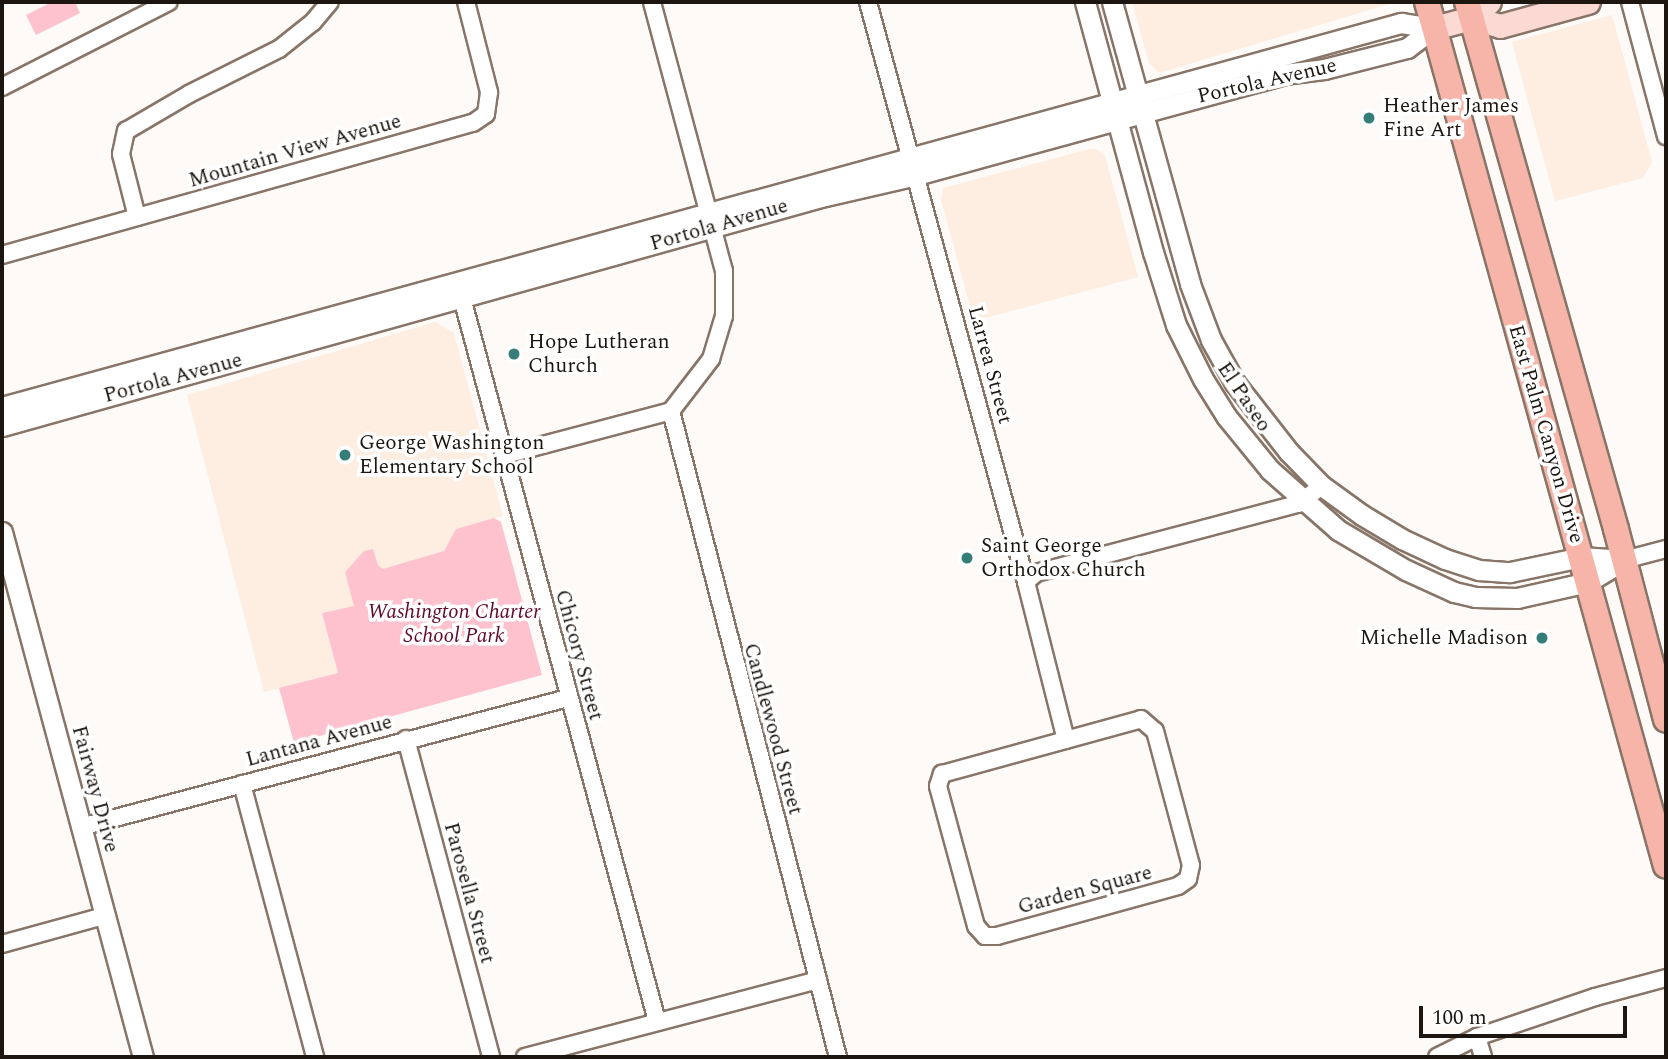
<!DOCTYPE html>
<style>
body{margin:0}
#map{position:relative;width:1668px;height:1059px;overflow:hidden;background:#fefaf7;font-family:Spectral,serif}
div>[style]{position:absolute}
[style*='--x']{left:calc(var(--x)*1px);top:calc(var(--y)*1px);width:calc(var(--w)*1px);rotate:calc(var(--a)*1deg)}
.built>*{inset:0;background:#feede1}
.green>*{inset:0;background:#fdc2ce}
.roads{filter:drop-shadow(2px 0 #887568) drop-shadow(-2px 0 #887568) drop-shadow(0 2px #887568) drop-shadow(0 -2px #887568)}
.minor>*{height:16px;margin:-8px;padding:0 8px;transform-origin:8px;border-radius:8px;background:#fff}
.tertiary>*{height:19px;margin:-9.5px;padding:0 9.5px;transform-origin:9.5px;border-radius:9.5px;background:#fff}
.secondary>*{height:23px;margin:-11.5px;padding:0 11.5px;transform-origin:11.5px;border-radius:11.5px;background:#fbdad4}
.primary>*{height:24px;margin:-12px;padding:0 12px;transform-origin:12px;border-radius:12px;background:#f7b5a9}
.dots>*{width:19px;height:19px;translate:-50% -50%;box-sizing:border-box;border:4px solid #fff;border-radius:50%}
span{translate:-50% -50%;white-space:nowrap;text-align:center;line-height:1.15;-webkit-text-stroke:7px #fff;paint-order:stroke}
.street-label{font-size:21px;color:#1d1610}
.poi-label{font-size:21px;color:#1d1610}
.left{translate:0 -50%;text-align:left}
.right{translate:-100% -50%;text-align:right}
.park-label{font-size:21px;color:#62082c;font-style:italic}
.frame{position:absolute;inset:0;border:4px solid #1d1610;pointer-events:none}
.scale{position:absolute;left:1419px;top:1006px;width:208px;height:32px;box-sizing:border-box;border:4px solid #1d1610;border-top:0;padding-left:9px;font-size:21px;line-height:24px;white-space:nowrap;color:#1d1610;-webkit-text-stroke:5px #fff;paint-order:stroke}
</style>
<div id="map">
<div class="built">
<div style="clip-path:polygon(1132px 2px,1389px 2px,1389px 4px,1159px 73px,1149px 63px)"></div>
<div style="clip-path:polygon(1612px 15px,1652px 162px,1643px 178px,1555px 201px,1512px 42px)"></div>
<div style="clip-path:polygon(1090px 149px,1096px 149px,1105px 156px,1138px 277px,974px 321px,941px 200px,943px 188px)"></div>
<div style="clip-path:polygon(435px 322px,454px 333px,503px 516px,456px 529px,444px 551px,383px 570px,378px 565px,373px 549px,355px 606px,322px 613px,338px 673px,264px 692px,187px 395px)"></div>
</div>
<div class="green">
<div style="clip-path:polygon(52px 2px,75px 2px,80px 13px,36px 35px,26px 15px)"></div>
<div style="clip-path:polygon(494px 518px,501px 522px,542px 675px,294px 743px,279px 688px,338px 673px,322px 613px,354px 606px,345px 572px,364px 551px,373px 549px,378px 565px,383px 569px,444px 551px,456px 529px)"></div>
</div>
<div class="roads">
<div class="minor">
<div style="--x:868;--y:2;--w:601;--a:74.76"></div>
<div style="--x:1026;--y:582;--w:163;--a:75.8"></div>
<div style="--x:1630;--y:2;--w:139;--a:75"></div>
<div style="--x:2;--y:87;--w:187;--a:-27"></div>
<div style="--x:137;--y:217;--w:65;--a:-104.3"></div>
<div style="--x:121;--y:154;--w:24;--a:-78"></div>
<div style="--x:126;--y:131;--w:73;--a:-30.4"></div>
<div style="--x:189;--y:94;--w:101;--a:-26.6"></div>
<div style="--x:279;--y:49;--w:43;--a:-38.5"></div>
<div style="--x:313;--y:22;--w:26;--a:-50"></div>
<div style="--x:2;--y:255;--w:489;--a:-15.7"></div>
<div style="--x:473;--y:123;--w:16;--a:-35"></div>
<div style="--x:486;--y:114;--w:22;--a:-82"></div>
<div style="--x:489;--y:92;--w:93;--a:-104.3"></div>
<div style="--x:462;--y:298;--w:749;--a:74.91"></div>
<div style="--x:671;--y:411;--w:667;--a:75.51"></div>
<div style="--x:505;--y:455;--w:172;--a:-14.8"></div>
<div style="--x:671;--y:411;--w:66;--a:-52.4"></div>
<div style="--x:711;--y:359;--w:45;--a:-73.2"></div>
<div style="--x:724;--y:316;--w:45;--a:-90"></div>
<div style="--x:724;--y:271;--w:278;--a:-105"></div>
<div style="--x:1624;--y:560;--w:43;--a:-14.7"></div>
<div style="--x:1026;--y:582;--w:13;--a:-42"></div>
<div style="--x:1036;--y:573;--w:271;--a:-14.8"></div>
<div style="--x:1298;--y:504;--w:30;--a:-37"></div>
<div style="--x:1141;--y:719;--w:18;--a:41"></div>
<div style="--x:1155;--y:731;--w:139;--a:75"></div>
<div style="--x:1191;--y:865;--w:14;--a:102"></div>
<div style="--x:1188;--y:879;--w:12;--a:145"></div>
<div style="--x:1178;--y:886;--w:188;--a:164.6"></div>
<div style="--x:997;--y:936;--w:12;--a:180"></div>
<div style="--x:985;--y:936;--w:13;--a:-132"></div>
<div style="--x:976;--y:926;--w:145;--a:-105.2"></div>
<div style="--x:938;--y:786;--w:13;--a:-72"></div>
<div style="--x:942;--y:774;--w:206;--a:-15.4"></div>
<div style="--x:406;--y:739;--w:329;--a:75"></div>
<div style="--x:242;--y:784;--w:283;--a:75"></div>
<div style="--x:81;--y:827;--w:504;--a:-14.84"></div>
<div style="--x:2;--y:944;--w:106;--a:-15.4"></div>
<div style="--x:1477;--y:1037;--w:21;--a:73"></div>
<div style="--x:525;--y:1057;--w:303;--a:-14.7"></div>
<div style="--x:1437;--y:1057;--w:45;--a:-26.6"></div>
<div style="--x:1477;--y:1037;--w:125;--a:-18.7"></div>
<div style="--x:1595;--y:997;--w:73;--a:-15"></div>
</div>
<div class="tertiary">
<div style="--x:1085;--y:2;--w:259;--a:74.8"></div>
<div style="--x:1153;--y:252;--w:77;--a:72.5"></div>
<div style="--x:1176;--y:325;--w:60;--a:63.4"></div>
<div style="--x:1203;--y:379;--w:44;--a:58.1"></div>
<div style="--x:1226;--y:416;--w:70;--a:50.8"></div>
<div style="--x:1270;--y:470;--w:91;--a:41.4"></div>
<div style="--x:1338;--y:530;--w:79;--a:30.5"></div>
<div style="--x:1406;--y:570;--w:53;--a:24.6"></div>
<div style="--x:1454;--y:592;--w:22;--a:13"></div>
<div style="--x:1475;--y:597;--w:42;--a:1.4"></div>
<div style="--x:1517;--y:598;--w:73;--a:-12.7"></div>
<div style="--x:1588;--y:582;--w:42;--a:-31.4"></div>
<div style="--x:1112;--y:2;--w:293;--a:74.5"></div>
<div style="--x:1190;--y:284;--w:60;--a:69.4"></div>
<div style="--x:1211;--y:340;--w:49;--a:60.8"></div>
<div style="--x:1235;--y:383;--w:88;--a:52"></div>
<div style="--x:1289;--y:452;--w:47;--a:45.9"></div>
<div style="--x:1322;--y:486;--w:49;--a:35.9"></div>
<div style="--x:1362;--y:515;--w:47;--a:31"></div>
<div style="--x:1402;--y:539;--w:47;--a:24.9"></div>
<div style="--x:1445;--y:559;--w:36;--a:18"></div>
<div style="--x:1479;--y:570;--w:31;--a:4"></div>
<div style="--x:1510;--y:572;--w:73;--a:-11.9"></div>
<div style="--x:1581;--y:557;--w:43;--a:4"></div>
<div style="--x:2;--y:407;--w:1451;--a:-15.35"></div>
<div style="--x:1401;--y:23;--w:33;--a:9"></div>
<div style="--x:2;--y:426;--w:850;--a:-15.62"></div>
<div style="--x:821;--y:197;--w:98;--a:-13"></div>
<div style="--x:916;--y:175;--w:382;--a:-15.3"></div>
<div style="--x:1284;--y:74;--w:40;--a:-7.1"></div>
<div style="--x:1324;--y:69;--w:86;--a:-14.2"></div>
<div style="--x:1407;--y:48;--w:34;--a:-37"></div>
<div style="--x:2;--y:532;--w:544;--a:74.97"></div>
</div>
<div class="secondary">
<div style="--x:1471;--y:18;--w:30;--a:15"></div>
<div style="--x:1500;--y:26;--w:91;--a:-15.3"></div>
<div style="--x:1434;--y:28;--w:38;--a:-15"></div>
<div style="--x:1471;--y:18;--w:24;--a:-42"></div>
</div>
<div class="primary">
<div style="--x:1427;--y:2;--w:896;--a:74.54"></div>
<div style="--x:1467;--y:2;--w:548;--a:74.21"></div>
<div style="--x:1616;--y:529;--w:197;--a:75.3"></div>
</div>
</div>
<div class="dots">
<div style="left:1369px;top:118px;background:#357d78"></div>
<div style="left:514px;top:354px;background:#357d78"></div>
<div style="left:345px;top:455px;background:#357d78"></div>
<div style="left:967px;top:558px;background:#357d78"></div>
<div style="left:1542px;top:638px;background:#357d78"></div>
</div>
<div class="street-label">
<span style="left:1267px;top:81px;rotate:-13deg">Portola Avenue</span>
<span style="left:295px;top:151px;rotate:-16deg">Mountain View Avenue</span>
<span style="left:719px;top:225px;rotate:-16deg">Portola Avenue</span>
<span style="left:990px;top:365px;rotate:75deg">Larrea Street</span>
<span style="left:173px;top:378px;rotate:-15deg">Portola Avenue</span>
<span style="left:1244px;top:397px;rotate:56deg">El Paseo</span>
<span style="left:1546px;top:434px;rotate:74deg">East Palm Canyon Drive</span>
<span style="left:579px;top:655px;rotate:75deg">Chicory Street</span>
<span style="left:773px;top:729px;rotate:75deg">Candlewood Street</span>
<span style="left:319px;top:741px;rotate:-15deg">Lantana Avenue</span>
<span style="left:95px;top:789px;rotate:75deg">Fairway Drive</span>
<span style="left:1085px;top:890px;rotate:-15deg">Garden Square</span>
<span style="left:469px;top:893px;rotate:75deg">Parosella Street</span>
</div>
<div class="poi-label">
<span class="left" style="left:1383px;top:118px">Heather James<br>Fine Art</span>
<span class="left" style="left:528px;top:354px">Hope Lutheran<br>Church</span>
<span class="left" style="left:359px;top:455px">George Washington<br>Elementary School</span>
<span class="left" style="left:981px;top:558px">Saint George<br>Orthodox Church</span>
<span class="right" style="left:1528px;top:638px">Michelle Madison</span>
</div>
<div class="park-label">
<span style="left:454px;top:624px">Washington Charter<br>School Park</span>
</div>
<div class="frame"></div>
<div class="scale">100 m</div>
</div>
